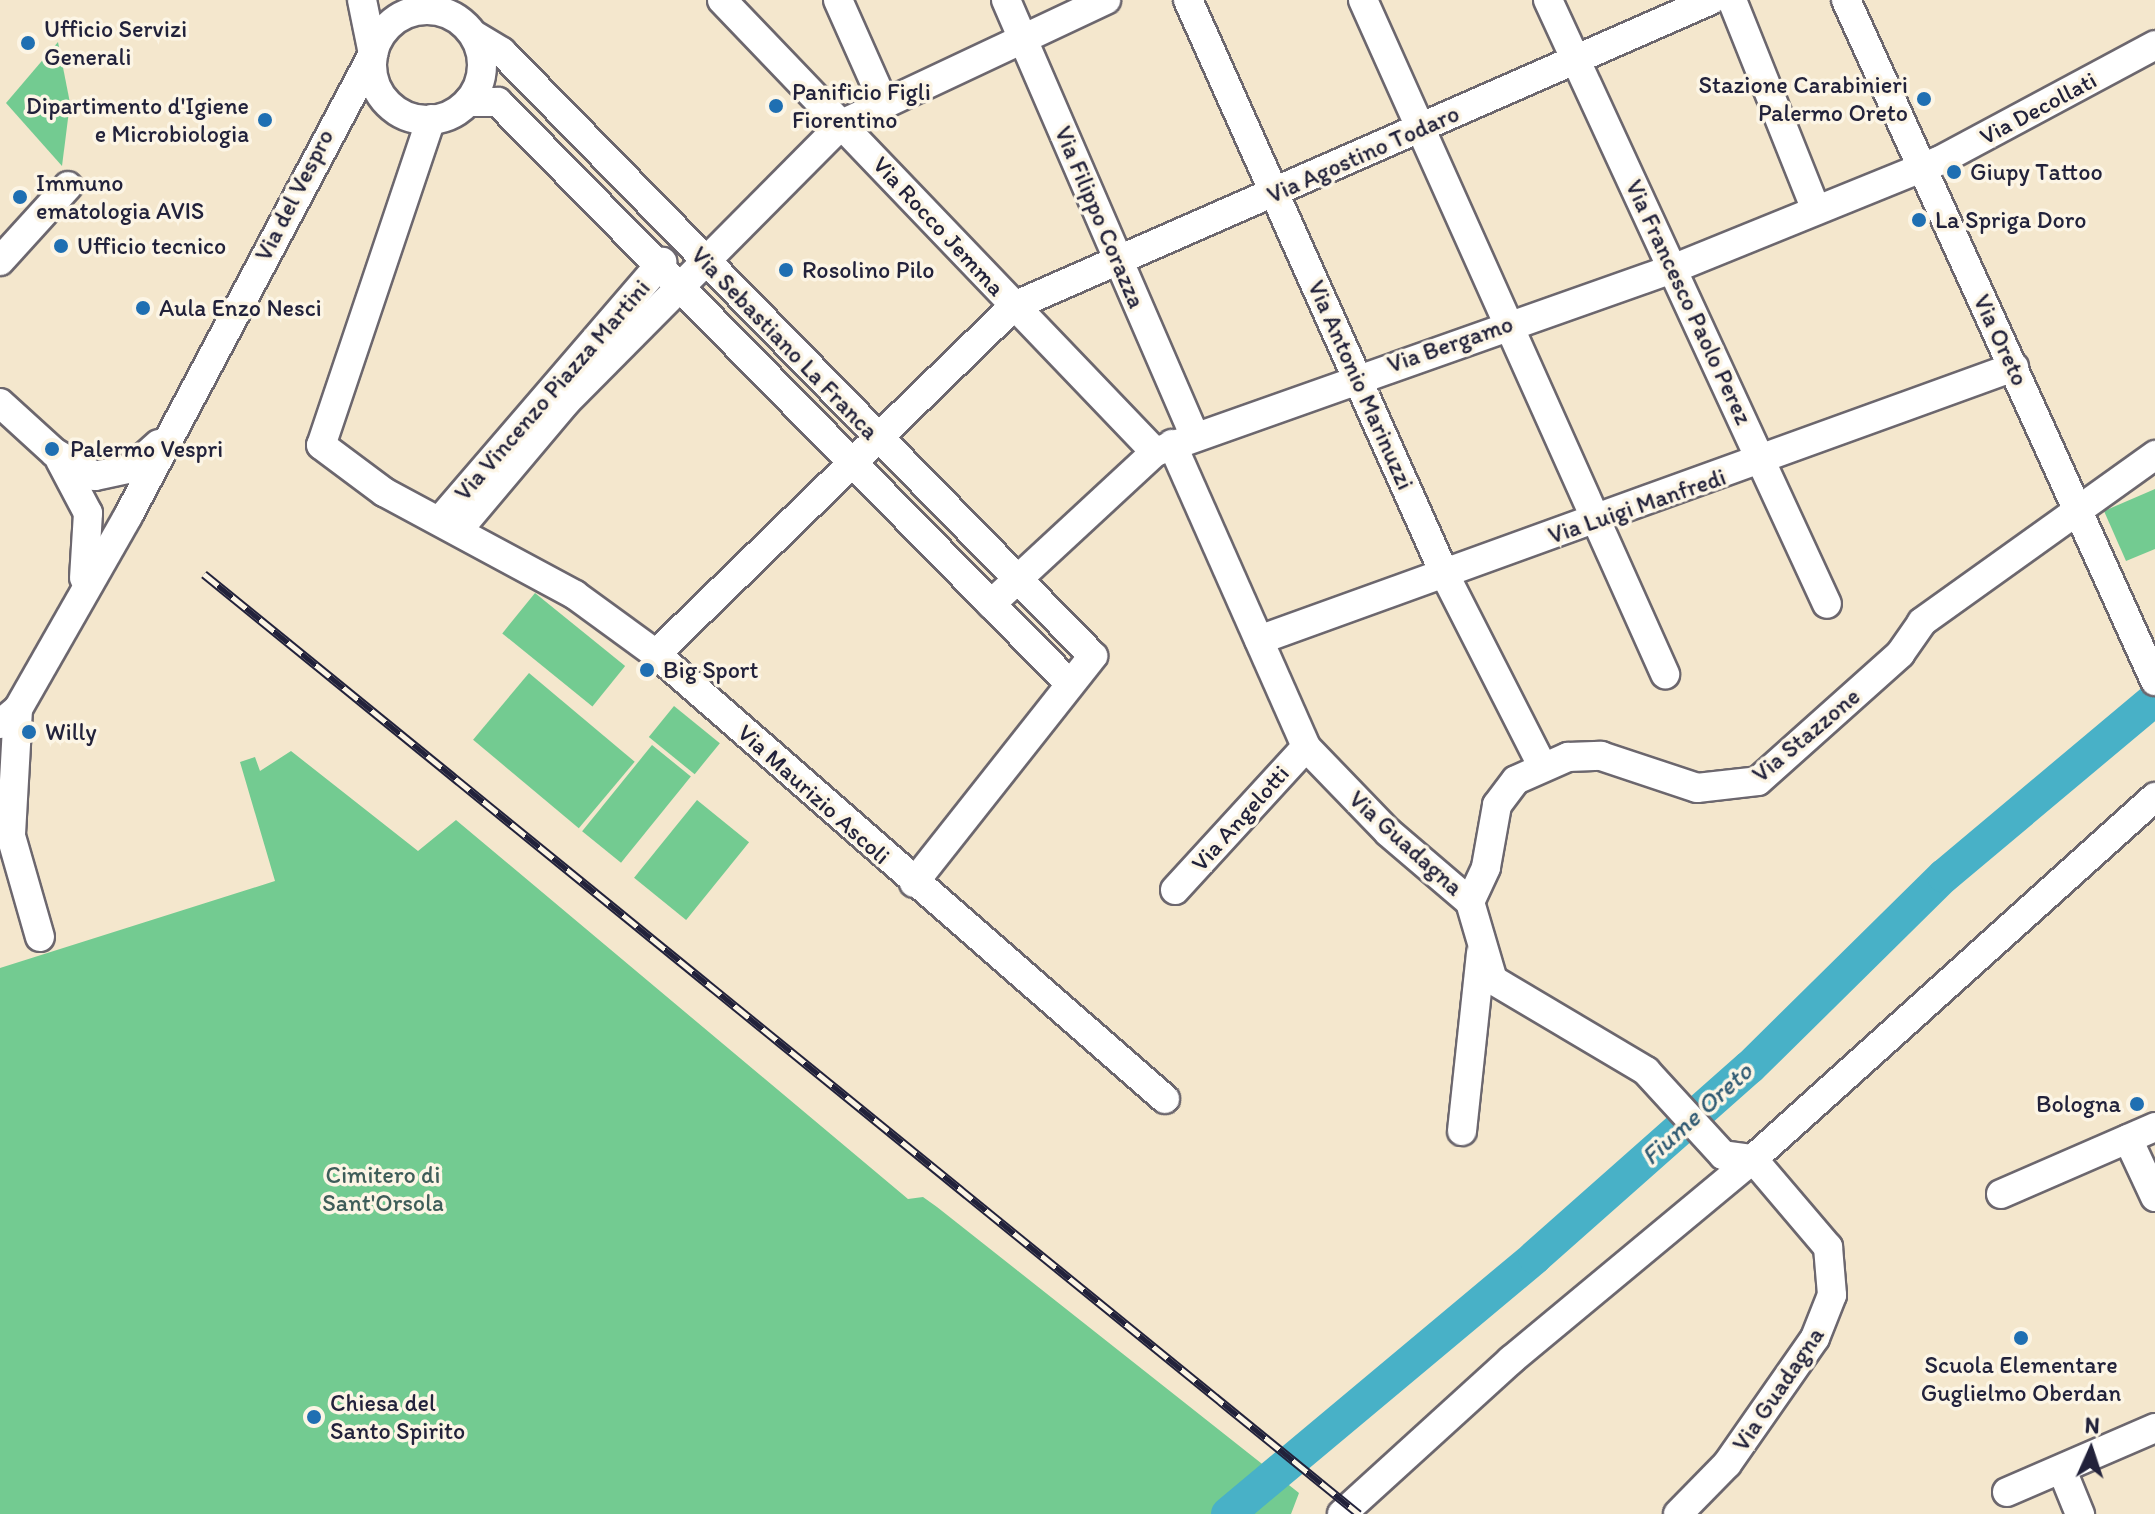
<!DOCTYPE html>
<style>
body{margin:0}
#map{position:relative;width:2155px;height:1514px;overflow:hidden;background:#f4e7cd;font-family:Itim,sans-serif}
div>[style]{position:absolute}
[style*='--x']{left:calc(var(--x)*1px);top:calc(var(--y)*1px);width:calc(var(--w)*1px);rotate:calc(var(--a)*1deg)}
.green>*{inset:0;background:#73cb91;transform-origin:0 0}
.river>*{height:34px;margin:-17px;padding:0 17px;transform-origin:17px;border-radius:17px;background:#48b1c7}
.roads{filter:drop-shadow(2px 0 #6c676e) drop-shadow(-2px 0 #6c676e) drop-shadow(0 2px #6c676e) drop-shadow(0 -2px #6c676e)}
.minor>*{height:28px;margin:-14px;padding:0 14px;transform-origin:14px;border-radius:14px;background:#fff}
.minor>.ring{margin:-14px;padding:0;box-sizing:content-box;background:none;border:28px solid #fff;border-radius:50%}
.rail>*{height:9px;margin-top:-4.5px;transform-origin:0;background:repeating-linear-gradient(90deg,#fcf5e5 0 18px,#22223b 0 36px);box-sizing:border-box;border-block:2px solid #22223b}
.dots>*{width:22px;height:22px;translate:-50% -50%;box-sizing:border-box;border:4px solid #fcf5e5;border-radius:50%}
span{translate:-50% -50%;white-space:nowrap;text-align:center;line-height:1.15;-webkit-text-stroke:7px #fcf5e5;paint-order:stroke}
.poi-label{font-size:24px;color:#22223b}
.left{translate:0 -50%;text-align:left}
.right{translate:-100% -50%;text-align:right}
.street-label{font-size:24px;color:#22223b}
.park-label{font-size:24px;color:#3e5d59}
.water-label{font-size:26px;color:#315b73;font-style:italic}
.north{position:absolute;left:2051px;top:1410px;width:80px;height:80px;-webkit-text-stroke:6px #fcf5e5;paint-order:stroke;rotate:3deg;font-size:22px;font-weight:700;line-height:32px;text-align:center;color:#22223b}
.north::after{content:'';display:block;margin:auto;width:28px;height:36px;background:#22223b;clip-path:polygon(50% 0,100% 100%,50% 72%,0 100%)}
</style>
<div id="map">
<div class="green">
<div style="clip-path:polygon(58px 42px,70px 103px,62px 166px,6px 103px)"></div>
<div style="clip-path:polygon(2155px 489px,2155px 549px,2126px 561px,2104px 511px)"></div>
<div style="left:535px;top:593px;width:116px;height:52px;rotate:39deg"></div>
<div style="left:529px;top:673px;width:138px;height:87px;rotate:40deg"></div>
<div style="left:674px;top:706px;width:59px;height:40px;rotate:39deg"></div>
<div style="left:652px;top:745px;width:50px;height:111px;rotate:39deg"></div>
<div style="clip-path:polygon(291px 751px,418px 851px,456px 820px,908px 1199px,923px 1197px,937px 1207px,1299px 1493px,1291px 1514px,0 1514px,0 968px,275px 881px,240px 762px,255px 757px,260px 771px)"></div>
<div style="left:697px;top:800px;width:67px;height:100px;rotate:39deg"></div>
</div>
<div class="river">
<div style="--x:1228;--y:1514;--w:400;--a:-39.9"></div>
<div style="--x:1535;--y:1257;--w:287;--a:-41.5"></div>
<div style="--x:1750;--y:1067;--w:272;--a:-44.6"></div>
<div style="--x:1944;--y:876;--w:275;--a:-40"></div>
</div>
<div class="roads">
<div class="minor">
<div style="--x:722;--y:0;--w:626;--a:46.23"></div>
<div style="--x:838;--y:0;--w:108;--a:66"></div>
<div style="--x:1006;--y:0;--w:473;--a:66.6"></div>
<div style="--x:1188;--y:0;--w:630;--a:65.92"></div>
<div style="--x:1445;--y:575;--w:213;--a:63"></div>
<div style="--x:1363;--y:0;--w:739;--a:65.86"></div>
<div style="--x:1548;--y:0;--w:665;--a:65.21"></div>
<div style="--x:1732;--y:0;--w:224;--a:68.2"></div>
<div style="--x:1846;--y:0;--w:748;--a:65.59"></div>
<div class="ring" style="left:372px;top:10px;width:82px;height:82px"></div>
<div style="--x:474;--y:35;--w:33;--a:31"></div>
<div style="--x:502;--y:52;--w:845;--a:45.62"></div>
<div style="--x:1093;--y:656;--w:289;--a:128.3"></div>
<div style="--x:468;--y:102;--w:30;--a:0"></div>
<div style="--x:498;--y:102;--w:815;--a:45.5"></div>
<div style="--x:431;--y:119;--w:344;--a:108.6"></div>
<div style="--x:321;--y:445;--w:79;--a:36.7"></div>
<div style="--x:384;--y:492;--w:217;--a:28.3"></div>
<div style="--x:575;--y:595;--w:100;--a:36.1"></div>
<div style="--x:656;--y:654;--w:676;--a:41.16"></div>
<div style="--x:0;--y:261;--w:101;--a:-47.8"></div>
<div style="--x:0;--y:403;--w:74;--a:42.3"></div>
<div style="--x:55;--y:453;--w:46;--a:29.9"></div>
<div style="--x:95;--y:476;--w:38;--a:-12"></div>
<div style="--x:132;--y:468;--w:36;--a:-42"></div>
<div style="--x:1172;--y:444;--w:331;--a:66.1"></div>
<div style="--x:1306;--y:747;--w:118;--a:46"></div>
<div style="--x:1388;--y:832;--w:108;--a:40.5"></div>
<div style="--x:1470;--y:902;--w:81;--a:73.6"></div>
<div style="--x:1493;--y:980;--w:178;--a:30.7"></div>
<div style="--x:1646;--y:1071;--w:114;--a:47.5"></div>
<div style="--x:1723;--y:1155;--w:30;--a:8"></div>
<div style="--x:1753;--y:1159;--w:116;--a:49.6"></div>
<div style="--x:1828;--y:1247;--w:48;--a:85.2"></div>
<div style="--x:1832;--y:1295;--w:46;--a:111.6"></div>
<div style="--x:1815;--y:1338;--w:154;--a:124.9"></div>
<div style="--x:1727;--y:1464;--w:70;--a:134.4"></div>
<div style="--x:60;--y:460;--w:60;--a:62.2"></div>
<div style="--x:88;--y:513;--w:65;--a:93.5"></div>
<div style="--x:442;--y:518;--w:338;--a:-49.3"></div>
<div style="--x:460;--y:528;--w:165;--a:-49.9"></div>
<div style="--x:566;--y:402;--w:392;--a:-45.2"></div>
<div style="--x:842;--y:124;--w:292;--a:-25.2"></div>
<div style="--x:991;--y:604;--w:224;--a:-42.8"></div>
<div style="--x:1155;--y:452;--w:552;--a:-19.49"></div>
<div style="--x:1675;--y:268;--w:285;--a:-22.1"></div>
<div style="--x:1939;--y:161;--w:245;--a:-28.2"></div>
<div style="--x:1259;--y:640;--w:803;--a:-19.88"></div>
<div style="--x:656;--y:654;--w:499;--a:-44.2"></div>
<div style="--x:1014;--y:306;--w:761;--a:-23.7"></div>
<div style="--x:18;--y:709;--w:127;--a:93.2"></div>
<div style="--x:11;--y:836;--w:105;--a:74"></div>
<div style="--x:0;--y:724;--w:23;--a:-40"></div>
<div style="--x:18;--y:709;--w:222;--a:-60.3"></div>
<div style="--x:128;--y:516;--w:523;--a:-62.06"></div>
<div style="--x:373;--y:54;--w:55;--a:-101.5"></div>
<div style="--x:1175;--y:890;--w:194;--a:-47.5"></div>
<div style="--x:1470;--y:902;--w:38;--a:-65"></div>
<div style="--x:1486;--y:867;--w:63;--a:-79.9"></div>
<div style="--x:1497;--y:805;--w:31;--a:-53"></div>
<div style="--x:1516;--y:780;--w:57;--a:-23.9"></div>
<div style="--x:1568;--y:757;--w:33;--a:-2"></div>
<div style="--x:1601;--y:756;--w:101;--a:18.4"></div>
<div style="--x:1697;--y:788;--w:61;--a:-6.5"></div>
<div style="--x:1758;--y:781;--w:191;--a:-41.8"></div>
<div style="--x:1900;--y:654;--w:39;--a:-55"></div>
<div style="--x:1922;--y:622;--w:287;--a:-35.6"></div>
<div style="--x:1462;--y:1131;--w:179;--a:-83.9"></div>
<div style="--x:2128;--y:1139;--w:64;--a:65"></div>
<div style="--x:2001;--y:1194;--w:168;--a:-23.5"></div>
<div style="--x:2062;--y:1470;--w:48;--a:67.8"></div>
<div style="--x:2007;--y:1492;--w:161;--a:-23.4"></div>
<div style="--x:1342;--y:1514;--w:229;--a:-42.3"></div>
<div style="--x:1511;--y:1360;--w:315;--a:-39.7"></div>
<div style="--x:1753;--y:1159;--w:541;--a:-42"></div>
</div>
</div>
<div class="rail">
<div style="--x:204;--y:574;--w:1489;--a:39.14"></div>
</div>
<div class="dots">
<div style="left:28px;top:43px;background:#1f6fb2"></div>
<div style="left:1924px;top:99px;background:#1f6fb2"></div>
<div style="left:776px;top:106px;background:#1f6fb2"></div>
<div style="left:265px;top:120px;background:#1f6fb2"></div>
<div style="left:1954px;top:172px;background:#1f6fb2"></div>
<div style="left:20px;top:197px;background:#1f6fb2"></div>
<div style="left:1919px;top:220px;background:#1f6fb2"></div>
<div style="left:61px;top:246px;background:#1f6fb2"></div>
<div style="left:786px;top:270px;background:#1f6fb2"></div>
<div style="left:143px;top:308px;background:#1f6fb2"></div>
<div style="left:52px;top:449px;background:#1f6fb2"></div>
<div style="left:647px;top:670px;background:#1f6fb2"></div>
<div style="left:29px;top:732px;background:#1f6fb2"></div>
<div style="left:2137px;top:1104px;background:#1f6fb2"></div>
<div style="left:2021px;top:1338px;background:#1f6fb2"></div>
<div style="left:314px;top:1417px;background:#1f6fb2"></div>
</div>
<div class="poi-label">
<span class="left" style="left:44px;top:43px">Ufficio Servizi<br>Generali</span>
<span class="right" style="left:1908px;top:99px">Stazione Carabinieri<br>Palermo Oreto</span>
<span class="left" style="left:792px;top:106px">Panificio Figli<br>Fiorentino</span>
<span class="right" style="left:249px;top:120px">Dipartimento d'Igiene<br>e Microbiologia</span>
<span class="left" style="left:1970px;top:172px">Giupy Tattoo</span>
<span class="left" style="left:36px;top:197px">Immuno<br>ematologia AVIS</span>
<span class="left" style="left:1935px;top:220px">La Spriga Doro</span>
<span class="left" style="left:77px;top:246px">Ufficio tecnico</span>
<span class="left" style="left:802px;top:270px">Rosolino Pilo</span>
<span class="left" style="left:159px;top:308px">Aula Enzo Nesci</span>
<span class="left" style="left:70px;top:449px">Palermo Vespri</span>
<span class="left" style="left:663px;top:670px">Big Sport</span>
<span class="left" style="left:45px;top:732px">Willy</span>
<span class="right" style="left:2121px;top:1104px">Bologna</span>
<span style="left:2021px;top:1379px">Scuola Elementare<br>Guglielmo Oberdan</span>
<span class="left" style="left:330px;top:1417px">Chiesa del<br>Santo Spirito</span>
</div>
<div class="street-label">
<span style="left:2038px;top:108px;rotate:-28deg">Via Decollati</span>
<span style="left:1363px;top:154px;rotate:-24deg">Via Agostino Todaro</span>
<span style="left:294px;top:195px;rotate:-63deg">Via del Vespro</span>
<span style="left:1100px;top:217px;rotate:67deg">Via Filippo Corazza</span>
<span style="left:939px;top:226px;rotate:47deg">Via Rocco Jemma</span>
<span style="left:1689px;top:302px;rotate:65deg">Via Francesco Paolo Perez</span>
<span style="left:2001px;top:340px;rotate:65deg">Via Oreto</span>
<span style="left:785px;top:343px;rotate:46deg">Via Sebastiano La Franca</span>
<span style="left:1450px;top:344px;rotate:-19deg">Via Bergamo</span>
<span style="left:1361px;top:385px;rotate:66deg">Via Antonio Marinuzzi</span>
<span style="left:552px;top:390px;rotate:-49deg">Via Vincenzo Piazza Martini</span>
<span style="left:1637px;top:506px;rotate:-19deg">Via Luigi Manfredi</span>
<span style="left:1806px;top:735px;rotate:-40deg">Via Stazzone</span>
<span style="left:814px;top:794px;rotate:42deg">Via Maurizio Ascoli</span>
<span style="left:1240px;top:818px;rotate:-48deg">Via Angelotti</span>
<span style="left:1406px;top:843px;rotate:42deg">Via Guadagna</span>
<span style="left:1778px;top:1389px;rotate:-56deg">Via Guadagna</span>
</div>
<div class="park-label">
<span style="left:383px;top:1189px">Cimitero di<br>Sant'Orsola</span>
</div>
<div class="water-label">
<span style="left:1697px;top:1114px;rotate:-42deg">Fiume Oreto</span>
</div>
<div class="north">N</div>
</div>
